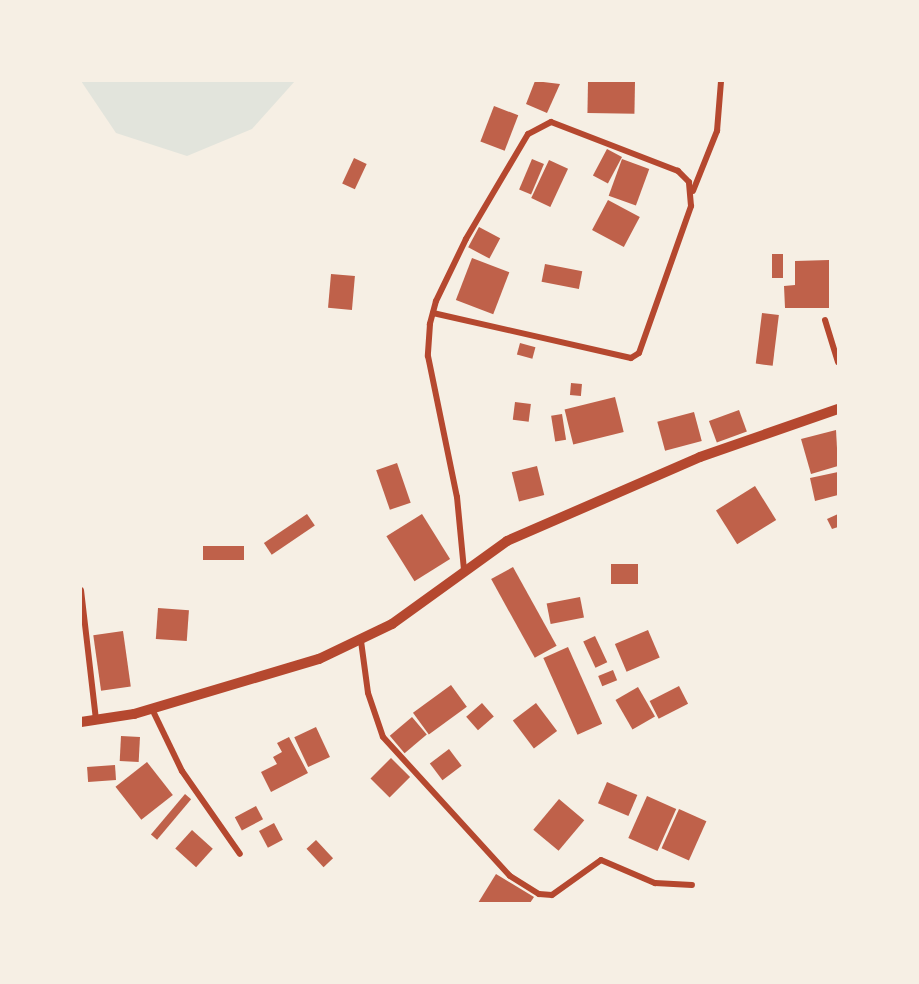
<!DOCTYPE html>
<style>
body{margin:0}
#map{position:relative;width:919px;height:984px;overflow:hidden;background:#f6efe4;font-family:Raleway,sans-serif}
div>[style]{position:absolute}
[style*='--x']{left:calc(var(--x)*1px);top:calc(var(--y)*1px);width:calc(var(--w)*1px);rotate:calc(var(--a)*1deg)}
.green>*{inset:0;background:#e2e4dc}
.building>*{inset:0;background:#bf614a;transform-origin:0 0}
.minor>*{height:6px;margin:-3px;padding:0 3px;transform-origin:3px;border-radius:3px;background:#b5482f}
.tertiary>*{height:10px;margin:-5px;padding:0 5px;transform-origin:5px;border-radius:5px;background:#b5482f}
span{translate:-50% -50%;white-space:nowrap;text-align:center;line-height:1.15;-webkit-text-stroke:5px #f6efe4;paint-order:stroke}
.frame{position:absolute;inset:0;border:82px solid #f6efe4;pointer-events:none}
</style>
<div id="map">
<div class="green">
<div style="clip-path:polygon(81px 81px,295px 81px,252px 129px,187px 156px,116px 133px)"></div>
</div>
<div class="building">
<div style="clip-path:polygon(535px 81px,560px 84px,547px 113px,526px 104px)"></div>
<div style="left:588px;top:81px;width:47px;height:32px;rotate:1deg"></div>
<div style="left:494px;top:106px;width:26px;height:38px;rotate:21deg"></div>
<div style="left:607px;top:149px;width:17px;height:30px;rotate:28deg"></div>
<div style="left:354px;top:158px;width:14px;height:28px;rotate:25deg"></div>
<div style="left:532px;top:159px;width:13px;height:33px;rotate:23deg"></div>
<div style="left:622px;top:159px;width:29px;height:39px;rotate:20deg"></div>
<div style="left:549px;top:160px;width:21px;height:42px;rotate:25deg"></div>
<div style="left:608px;top:200px;width:36px;height:34px;rotate:28deg"></div>
<div style="left:479px;top:227px;width:24px;height:23px;rotate:28deg"></div>
<div style="left:772px;top:254px;width:11px;height:24px"></div>
<div style="left:472px;top:258px;width:40px;height:45px;rotate:21deg"></div>
<div style="clip-path:polygon(829px 260px,829px 308px,785px 308px,784px 286px,795px 285px,795px 261px)"></div>
<div style="left:545px;top:264px;width:38px;height:18px;rotate:11deg"></div>
<div style="left:331px;top:274px;width:24px;height:34px;rotate:5deg"></div>
<div style="left:762px;top:313px;width:17px;height:51px;rotate:7deg"></div>
<div style="left:520px;top:343px;width:16px;height:12px;rotate:15deg"></div>
<div style="left:571px;top:383px;width:11px;height:12px;rotate:5deg"></div>
<div style="left:615px;top:397px;width:36px;height:52px;rotate:76deg"></div>
<div style="left:515px;top:402px;width:16px;height:18px;rotate:7deg"></div>
<div style="left:739px;top:410px;width:23px;height:32px;rotate:70deg"></div>
<div style="left:694px;top:412px;width:30px;height:38px;rotate:75deg"></div>
<div style="left:562px;top:414px;width:26px;height:11px;rotate:81deg"></div>
<div style="clip-path:polygon(836px 430px,838px 466px,811px 474px,801px 439px)"></div>
<div style="left:397px;top:463px;width:42px;height:22px;rotate:71deg"></div>
<div style="left:537px;top:466px;width:30px;height:26px;rotate:76deg"></div>
<div style="clip-path:polygon(838px 472px,838px 495px,815px 501px,810px 478px)"></div>
<div style="left:755px;top:486px;width:40px;height:46px;rotate:58deg"></div>
<div style="left:307px;top:514px;width:14px;height:52px;rotate:56deg"></div>
<div style="left:422px;top:514px;width:53px;height:42px;rotate:58deg"></div>
<div style="clip-path:polygon(838px 514px,838px 527px,832px 529px,827px 519px)"></div>
<div style="left:244px;top:546px;width:14px;height:41px;rotate:90deg"></div>
<div style="left:611px;top:564px;width:27px;height:20px"></div>
<div style="left:513px;top:567px;width:90px;height:25px;rotate:61deg"></div>
<div style="left:580px;top:597px;width:21px;height:34px;rotate:79deg"></div>
<div style="left:158px;top:608px;width:31px;height:31px;rotate:4deg"></div>
<div style="left:648px;top:630px;width:30px;height:36px;rotate:67deg"></div>
<div style="left:123px;top:631px;width:56px;height:30px;rotate:82deg"></div>
<div style="left:595px;top:636px;width:29px;height:13px;rotate:65deg"></div>
<div style="left:568px;top:647px;width:84px;height:27px;rotate:66deg"></div>
<div style="left:613px;top:670px;width:11px;height:16px;rotate:68deg"></div>
<div style="left:451px;top:685px;width:27px;height:47px;rotate:54deg"></div>
<div style="left:679px;top:686px;width:20px;height:33px;rotate:63deg"></div>
<div style="left:638px;top:687px;width:34px;height:26px;rotate:60deg"></div>
<div style="left:482px;top:703px;width:18px;height:21px;rotate:49deg"></div>
<div style="left:536px;top:703px;width:35px;height:29px;rotate:53deg"></div>
<div style="left:412px;top:717px;width:23px;height:29px;rotate:50deg"></div>
<div style="left:316px;top:727px;width:33px;height:24px;rotate:65deg"></div>
<div style="left:121px;top:736px;width:19px;height:25px;rotate:3deg"></div>
<div style="clip-path:polygon(289px 737px,308px 773px,271px 792px,261px 772px,277px 764px,273px 757px,282px 752px,277px 743px)"></div>
<div style="left:449px;top:749px;width:21px;height:24px;rotate:53deg"></div>
<div style="left:391px;top:758px;width:27px;height:29px;rotate:45deg"></div>
<div style="left:147px;top:762px;width:42px;height:40px;rotate:52deg"></div>
<div style="left:115px;top:765px;width:15px;height:28px;rotate:86deg"></div>
<div style="left:607px;top:782px;width:33px;height:23px;rotate:23deg"></div>
<div style="left:185px;top:794px;width:8px;height:53px;rotate:40deg"></div>
<div style="left:647px;top:796px;width:32px;height:46px;rotate:24deg"></div>
<div style="left:559px;top:799px;width:33px;height:40px;rotate:40deg"></div>
<div style="left:256px;top:806px;width:15px;height:24px;rotate:62deg"></div>
<div style="left:679px;top:809px;width:30px;height:43px;rotate:24deg"></div>
<div style="left:274px;top:823px;width:19px;height:17px;rotate:62deg"></div>
<div style="left:192px;top:830px;width:28px;height:25px;rotate:42deg"></div>
<div style="left:316px;top:840px;width:25px;height:13px;rotate:47deg"></div>
<div style="clip-path:polygon(496px 874px,534px 897px,530px 903px,478px 903px)"></div>
</div>
<div class="minor">
<div style="--x:693;--y:191;--w:65;--a:-68.2"></div>
<div style="--x:717;--y:131;--w:50;--a:-85.4"></div>
<div style="--x:433;--y:313;--w:203;--a:12.8"></div>
<div style="--x:631;--y:358;--w:9;--a:-32"></div>
<div style="--x:639;--y:353;--w:156;--a:-70.5"></div>
<div style="--x:691;--y:206;--w:24;--a:-95"></div>
<div style="--x:689;--y:182;--w:16;--a:-135"></div>
<div style="--x:678;--y:171;--w:136;--a:-158.9"></div>
<div style="--x:551;--y:122;--w:26;--a:152"></div>
<div style="--x:528;--y:134;--w:122;--a:120.6"></div>
<div style="--x:466;--y:239;--w:69;--a:115.8"></div>
<div style="--x:436;--y:301;--w:24;--a:105"></div>
<div style="--x:430;--y:324;--w:32;--a:94"></div>
<div style="--x:428;--y:356;--w:144;--a:78.4"></div>
<div style="--x:457;--y:497;--w:73;--a:84.5"></div>
<div style="--x:825;--y:320;--w:44;--a:72.8"></div>
<div style="--x:81;--y:590;--w:131;--a:83.4"></div>
<div style="--x:361;--y:641;--w:52;--a:82.3"></div>
<div style="--x:368;--y:693;--w:46;--a:71.2"></div>
<div style="--x:383;--y:737;--w:188;--a:47.6"></div>
<div style="--x:510;--y:876;--w:34;--a:32"></div>
<div style="--x:539;--y:894;--w:13;--a:4"></div>
<div style="--x:552;--y:895;--w:60;--a:-35.5"></div>
<div style="--x:601;--y:860;--w:59;--a:23.1"></div>
<div style="--x:655;--y:883;--w:37;--a:3"></div>
<div style="--x:152;--y:709;--w:69;--a:64.2"></div>
<div style="--x:182;--y:771;--w:101;--a:55.1"></div>
</div>
<div class="tertiary">
<div style="--x:81;--y:722;--w:54;--a:-8.6"></div>
<div style="--x:134;--y:714;--w:193;--a:-16.6"></div>
<div style="--x:319;--y:659;--w:81;--a:-25.6"></div>
<div style="--x:392;--y:624;--w:142;--a:-35.8"></div>
<div style="--x:507;--y:541;--w:210;--a:-23.5"></div>
<div style="--x:700;--y:457;--w:146;--a:-19.2"></div>
</div>
<div class="frame"></div>
</div>
